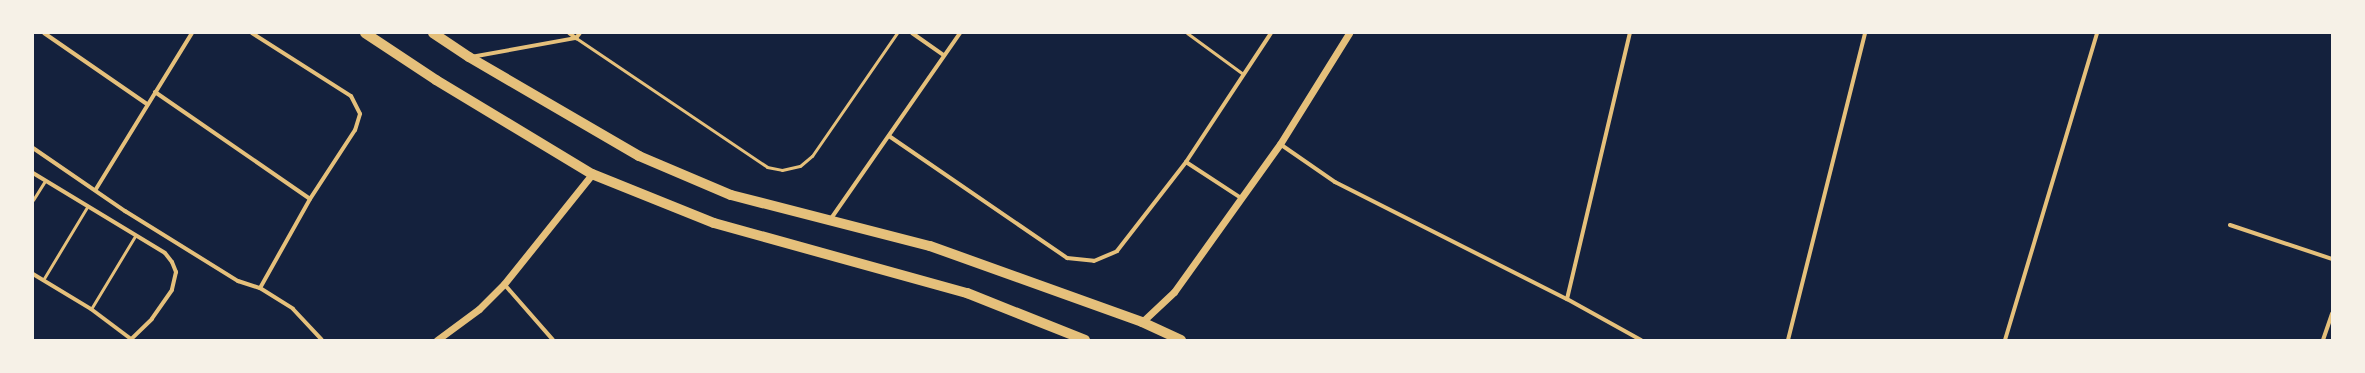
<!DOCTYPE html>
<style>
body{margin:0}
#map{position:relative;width:2365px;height:373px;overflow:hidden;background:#14213d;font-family:Manrope,sans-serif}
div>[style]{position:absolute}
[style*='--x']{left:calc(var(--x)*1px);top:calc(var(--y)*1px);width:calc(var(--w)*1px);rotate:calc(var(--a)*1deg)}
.service>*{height:3px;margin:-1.5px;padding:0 1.5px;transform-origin:1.5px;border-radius:1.5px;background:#e5c07b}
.minor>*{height:4px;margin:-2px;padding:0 2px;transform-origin:2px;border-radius:2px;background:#e5c07b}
.tertiary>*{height:7px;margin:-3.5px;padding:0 3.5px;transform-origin:3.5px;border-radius:3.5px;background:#e5c07b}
.primary>*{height:10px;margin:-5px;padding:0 5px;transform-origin:5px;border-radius:5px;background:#e5c07b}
span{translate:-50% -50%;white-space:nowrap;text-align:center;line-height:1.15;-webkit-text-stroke:4px #f6f1e7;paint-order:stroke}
.frame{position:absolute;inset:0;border:34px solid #f6f1e7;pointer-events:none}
</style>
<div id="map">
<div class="service">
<div style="--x:1187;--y:33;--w:69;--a:36.2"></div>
<div style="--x:576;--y:38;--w:230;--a:34"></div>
<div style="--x:767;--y:167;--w:15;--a:11"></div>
<div style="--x:782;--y:170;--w:18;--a:-13"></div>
<div style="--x:800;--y:166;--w:16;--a:-40"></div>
<div style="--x:812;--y:156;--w:150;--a:-55.4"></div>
<div style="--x:33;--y:200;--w:22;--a:-58"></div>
<div style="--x:43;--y:280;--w:85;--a:-58.9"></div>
<div style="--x:91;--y:309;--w:85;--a:-58.9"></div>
</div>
<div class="minor">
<div style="--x:44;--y:33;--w:125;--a:34.6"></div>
<div style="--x:252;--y:33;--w:117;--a:32.5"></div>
<div style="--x:351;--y:96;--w:20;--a:63"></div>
<div style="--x:360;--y:114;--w:17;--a:107"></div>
<div style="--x:355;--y:130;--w:82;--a:123.1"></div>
<div style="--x:310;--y:199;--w:102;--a:119.3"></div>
<div style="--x:569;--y:33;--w:9;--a:36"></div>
<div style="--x:912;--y:33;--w:39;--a:35"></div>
<div style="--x:471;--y:57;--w:107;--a:-10.3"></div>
<div style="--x:576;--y:38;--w:6;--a:-51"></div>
<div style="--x:155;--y:92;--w:188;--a:34.6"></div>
<div style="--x:889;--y:136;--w:216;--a:34.4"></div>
<div style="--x:1067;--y:258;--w:27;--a:6"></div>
<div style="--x:1094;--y:261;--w:25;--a:-23"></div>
<div style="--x:1117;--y:251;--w:113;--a:-52.2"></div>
<div style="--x:1186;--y:162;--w:154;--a:-56.6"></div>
<div style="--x:1280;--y:144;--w:67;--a:34.6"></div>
<div style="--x:1335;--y:182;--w:260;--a:26.8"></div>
<div style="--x:1567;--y:299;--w:85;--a:29"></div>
<div style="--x:33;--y:148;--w:112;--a:34.4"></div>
<div style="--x:125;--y:211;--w:133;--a:31.8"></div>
<div style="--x:238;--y:281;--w:23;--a:18"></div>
<div style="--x:260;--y:288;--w:39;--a:32"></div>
<div style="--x:293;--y:309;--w:42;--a:46.9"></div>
<div style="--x:1186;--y:162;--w:66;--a:33.2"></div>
<div style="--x:33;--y:173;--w:154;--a:31.2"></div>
<div style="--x:165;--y:253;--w:11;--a:52"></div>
<div style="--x:172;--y:262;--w:11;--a:68"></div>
<div style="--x:176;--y:272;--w:18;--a:103"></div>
<div style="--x:172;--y:290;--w:35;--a:125"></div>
<div style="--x:152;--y:319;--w:30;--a:136"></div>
<div style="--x:96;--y:189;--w:183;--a:-58.4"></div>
<div style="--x:830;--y:220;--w:228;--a:-55.2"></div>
<div style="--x:2230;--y:225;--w:108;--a:18.4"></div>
<div style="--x:33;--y:274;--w:68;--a:31.1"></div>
<div style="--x:91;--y:309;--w:50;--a:36.9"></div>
<div style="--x:504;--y:284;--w:74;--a:48.8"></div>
<div style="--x:1567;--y:299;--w:273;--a:-76.7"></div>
<div style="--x:1788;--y:340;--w:317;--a:-75.9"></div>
<div style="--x:2005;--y:340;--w:320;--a:-73.3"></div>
<div style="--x:2323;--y:340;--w:28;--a:-71"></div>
</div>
<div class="tertiary">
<div style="--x:1142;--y:322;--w:44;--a:-43.2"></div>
<div style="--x:1174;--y:292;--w:182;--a:-54.4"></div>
<div style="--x:1280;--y:144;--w:131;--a:-58.1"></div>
<div style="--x:437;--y:340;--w:52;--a:-36.4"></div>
<div style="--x:479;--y:309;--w:35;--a:-45"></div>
<div style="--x:504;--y:284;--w:141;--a:-51.3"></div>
</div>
<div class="primary">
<div style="--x:365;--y:33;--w:85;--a:33.5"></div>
<div style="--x:436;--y:80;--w:182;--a:31.1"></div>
<div style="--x:592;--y:174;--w:131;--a:21.9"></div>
<div style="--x:714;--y:223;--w:263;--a:15.5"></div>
<div style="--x:967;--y:293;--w:127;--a:21.7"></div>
<div style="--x:433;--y:33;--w:43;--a:33.7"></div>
<div style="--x:469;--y:57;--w:197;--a:30.2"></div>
<div style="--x:639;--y:156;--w:100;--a:23"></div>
<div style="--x:731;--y:195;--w:205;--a:14.4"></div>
<div style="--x:930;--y:246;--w:225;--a:19.7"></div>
<div style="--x:1142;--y:322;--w:43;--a:24.8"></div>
</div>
<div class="frame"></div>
</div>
